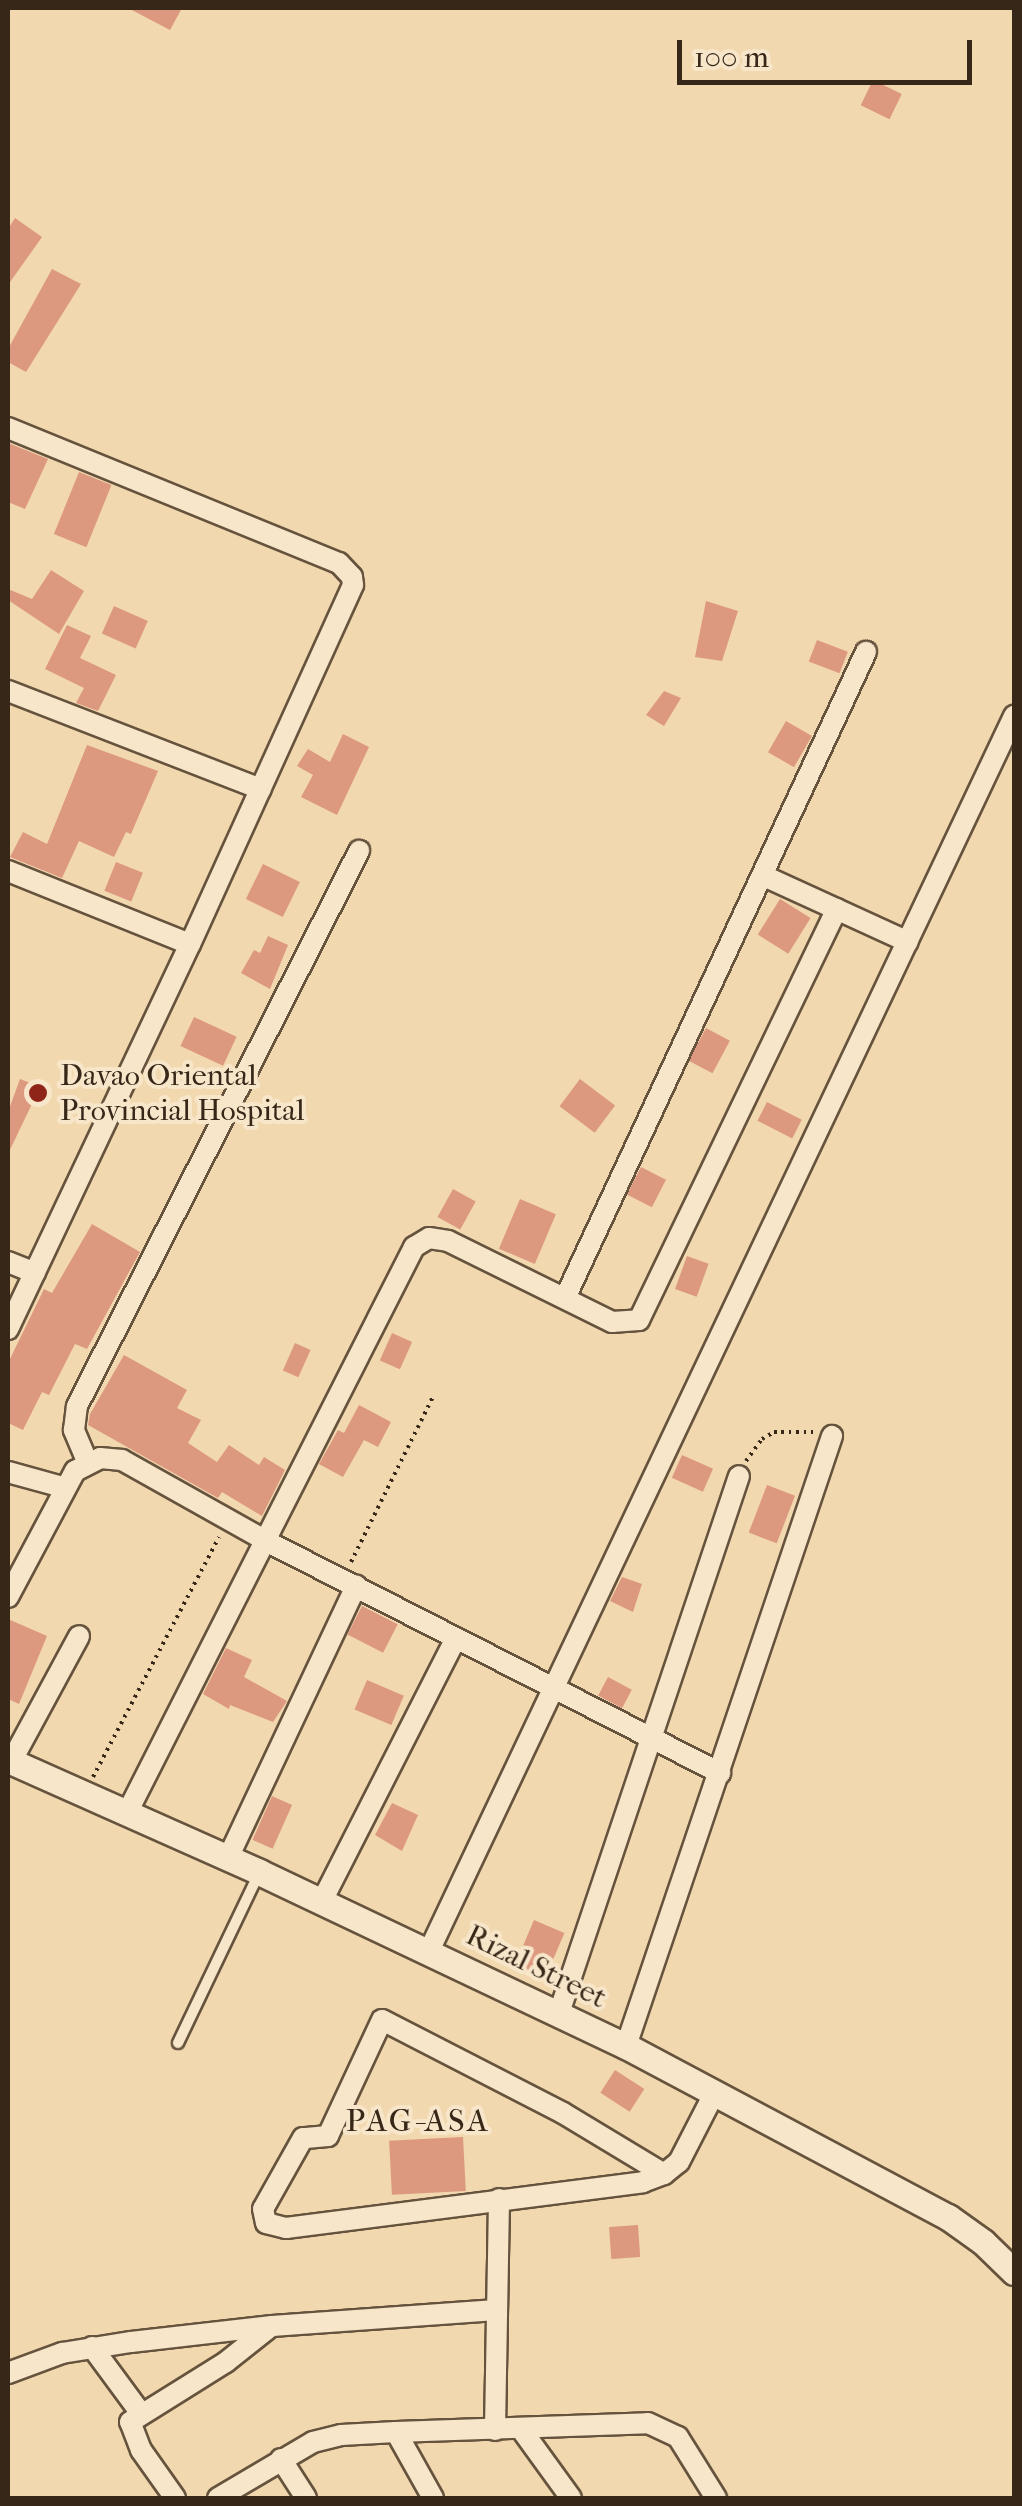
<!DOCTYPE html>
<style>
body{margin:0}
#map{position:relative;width:1022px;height:2506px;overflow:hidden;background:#f2d8ae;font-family:"IM FELL French Canon",serif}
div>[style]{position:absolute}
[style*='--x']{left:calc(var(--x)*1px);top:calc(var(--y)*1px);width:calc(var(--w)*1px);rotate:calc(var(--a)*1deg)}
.building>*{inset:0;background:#dd9880;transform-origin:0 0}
.path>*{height:4px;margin-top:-2px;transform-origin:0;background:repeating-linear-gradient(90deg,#372718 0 2.5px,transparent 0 7.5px)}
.roads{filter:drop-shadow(2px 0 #66533e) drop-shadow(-2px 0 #66533e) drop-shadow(0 2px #66533e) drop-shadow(0 -2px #66533e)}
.service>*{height:10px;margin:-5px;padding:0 5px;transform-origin:5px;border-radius:5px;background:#f7e6ca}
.minor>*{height:20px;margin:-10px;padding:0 10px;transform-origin:10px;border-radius:10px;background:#f7e6ca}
.tertiary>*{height:25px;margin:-12.5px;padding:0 12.5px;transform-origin:12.5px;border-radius:12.5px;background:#f7e6ca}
.dots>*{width:28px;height:28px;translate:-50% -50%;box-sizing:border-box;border:5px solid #f7e6ca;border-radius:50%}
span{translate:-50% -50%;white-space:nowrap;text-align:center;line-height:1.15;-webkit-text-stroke:8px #f7e6ca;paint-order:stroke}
.poi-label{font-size:30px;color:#372718}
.left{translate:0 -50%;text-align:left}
.street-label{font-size:30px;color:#372718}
.neighbourhood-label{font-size:32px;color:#372718;letter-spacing:2.5px}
.frame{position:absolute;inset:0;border:10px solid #372718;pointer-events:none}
.scale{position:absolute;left:677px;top:40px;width:295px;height:45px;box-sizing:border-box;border:5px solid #372718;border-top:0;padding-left:12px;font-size:30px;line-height:35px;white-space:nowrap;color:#372718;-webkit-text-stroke:8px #f7e6ca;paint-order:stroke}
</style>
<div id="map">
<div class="building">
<div style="clip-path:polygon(128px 8px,182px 8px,170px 30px)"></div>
<div style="left:873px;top:80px;width:32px;height:28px;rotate:26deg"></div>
<div style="clip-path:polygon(15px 218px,42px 237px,8px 285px,8px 229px)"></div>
<div style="clip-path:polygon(52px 269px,81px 284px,26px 372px,8px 362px,8px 349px)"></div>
<div style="clip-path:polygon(8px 443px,48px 459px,25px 509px,8px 502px)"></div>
<div style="left:79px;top:472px;width:35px;height:67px;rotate:22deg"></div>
<div style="clip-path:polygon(51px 570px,84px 591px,59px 634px,8px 600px,8px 589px,32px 599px)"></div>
<div style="clip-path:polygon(706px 601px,738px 611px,722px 661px,695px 657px)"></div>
<div style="left:114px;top:606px;width:37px;height:30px;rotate:24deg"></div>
<div style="clip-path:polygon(67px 625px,91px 636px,80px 658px,116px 675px,98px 711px,76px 703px,84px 688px,45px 669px)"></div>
<div style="left:817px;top:640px;width:33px;height:23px;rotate:21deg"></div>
<div style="clip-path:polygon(664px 691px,681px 698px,664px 726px,646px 715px)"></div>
<div style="left:786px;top:721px;width:30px;height:36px;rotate:30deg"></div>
<div style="clip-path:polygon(343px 734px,369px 747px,337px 815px,301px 797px,313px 775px,297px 766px,308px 749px,330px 762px)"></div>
<div style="clip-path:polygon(87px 745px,158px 771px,131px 834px,126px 832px,114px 857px,79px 841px,62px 878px,10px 857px,23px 832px,47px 844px)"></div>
<div style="left:116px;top:862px;width:29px;height:31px;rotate:22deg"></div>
<div style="left:263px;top:864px;width:41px;height:39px;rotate:26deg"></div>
<div style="left:780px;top:899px;width:36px;height:42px;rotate:32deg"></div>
<div style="clip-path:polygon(268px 936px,288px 945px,270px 989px,241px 973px,254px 950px,260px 953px)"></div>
<div style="left:194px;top:1017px;width:47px;height:32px;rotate:25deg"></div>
<div style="left:706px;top:1028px;width:27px;height:37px;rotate:28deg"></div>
<div style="clip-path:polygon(20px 1079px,40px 1087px,8px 1154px,8px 1112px)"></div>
<div style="left:580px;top:1079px;width:44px;height:34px;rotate:37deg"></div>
<div style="left:767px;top:1102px;width:39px;height:21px;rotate:27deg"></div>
<div style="left:641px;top:1167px;width:28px;height:31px;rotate:27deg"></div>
<div style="left:453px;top:1189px;width:26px;height:32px;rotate:29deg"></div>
<div style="left:520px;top:1199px;width:39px;height:54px;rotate:23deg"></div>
<div style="clip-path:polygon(92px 1224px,140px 1252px,87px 1349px,75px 1344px,49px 1395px,42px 1392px,23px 1430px,8px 1423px,8px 1363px,44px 1289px,52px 1293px)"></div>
<div style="left:687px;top:1256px;width:23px;height:35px;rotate:20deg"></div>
<div style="left:392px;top:1333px;width:22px;height:30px;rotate:24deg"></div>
<div style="left:295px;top:1343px;width:17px;height:30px;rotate:24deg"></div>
<div style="clip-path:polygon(124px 1355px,187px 1390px,177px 1408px,201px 1420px,188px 1443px,217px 1462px,229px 1445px,259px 1465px,264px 1457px,285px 1470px,262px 1516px,222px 1492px,218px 1498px,88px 1425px,90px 1414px)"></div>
<div style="clip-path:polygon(359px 1405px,391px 1422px,378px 1447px,364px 1440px,343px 1477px,319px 1464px,338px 1430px,344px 1433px)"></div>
<div style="left:682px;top:1455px;width:34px;height:25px;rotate:24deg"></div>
<div style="left:767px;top:1485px;width:30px;height:51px;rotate:21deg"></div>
<div style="clip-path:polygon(622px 1577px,642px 1584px,633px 1612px,610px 1601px)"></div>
<div style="left:362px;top:1606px;width:40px;height:32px;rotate:27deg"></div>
<div style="clip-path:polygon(8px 1619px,47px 1636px,19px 1704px,8px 1699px)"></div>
<div style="clip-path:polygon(226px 1648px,252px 1660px,244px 1677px,287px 1701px,273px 1722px,230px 1705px,229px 1709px,203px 1694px)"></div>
<div style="left:608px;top:1677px;width:27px;height:21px;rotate:28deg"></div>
<div style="left:367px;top:1680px;width:40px;height:32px;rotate:23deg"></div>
<div style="left:272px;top:1796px;width:22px;height:48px;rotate:24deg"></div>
<div style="clip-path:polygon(392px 1803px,418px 1815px,402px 1851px,375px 1835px)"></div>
<div style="left:534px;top:1920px;width:33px;height:48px;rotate:23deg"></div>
<div style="left:615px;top:2070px;width:35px;height:27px;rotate:33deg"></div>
<div style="left:463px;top:2137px;width:54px;height:74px;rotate:87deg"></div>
<div style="left:638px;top:2225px;width:32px;height:29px;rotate:86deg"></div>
</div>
<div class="path">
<div style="--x:746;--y:1461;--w:27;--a:-54"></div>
<div style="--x:762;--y:1439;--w:14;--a:-30"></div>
<div style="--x:774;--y:1432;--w:39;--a:0"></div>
<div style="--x:351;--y:1562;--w:184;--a:-63.6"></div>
<div style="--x:93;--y:1777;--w:271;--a:-62.3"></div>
</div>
<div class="roads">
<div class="service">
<div style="--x:178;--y:2043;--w:188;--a:-64.5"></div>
</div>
<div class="minor">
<div style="--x:8;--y:428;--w:357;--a:22.2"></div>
<div style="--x:339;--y:563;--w:19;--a:47"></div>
<div style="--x:352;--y:577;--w:8;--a:83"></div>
<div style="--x:353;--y:585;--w:394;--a:114.4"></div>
<div style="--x:190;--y:944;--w:426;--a:115.3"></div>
<div style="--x:8;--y:691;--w:271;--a:21.2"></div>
<div style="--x:8;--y:871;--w:196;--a:21.9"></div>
<div style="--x:764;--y:876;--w:158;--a:24.6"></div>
<div style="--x:8;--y:1262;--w:29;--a:22"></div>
<div style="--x:565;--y:1298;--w:713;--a:-65.02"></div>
<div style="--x:87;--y:1461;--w:34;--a:-113"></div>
<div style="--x:74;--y:1430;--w:24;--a:-83"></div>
<div style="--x:77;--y:1406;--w:623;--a:-63.06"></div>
<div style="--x:8;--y:1472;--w:56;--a:15.5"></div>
<div style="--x:8;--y:1597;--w:143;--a:-62"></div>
<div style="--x:75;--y:1471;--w:28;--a:-27"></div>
<div style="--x:100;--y:1458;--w:22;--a:5"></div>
<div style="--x:122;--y:1460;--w:167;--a:29.3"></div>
<div style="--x:268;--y:1542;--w:508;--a:27.07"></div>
<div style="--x:11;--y:1762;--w:143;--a:-61.6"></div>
<div style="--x:127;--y:1813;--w:635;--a:-63.11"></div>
<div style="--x:414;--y:1247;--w:17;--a:-31"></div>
<div style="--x:429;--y:1238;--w:19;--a:9"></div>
<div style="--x:448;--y:1241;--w:183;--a:26.3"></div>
<div style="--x:612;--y:1322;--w:27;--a:-4"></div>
<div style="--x:639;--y:1320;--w:456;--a:-64.3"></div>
<div style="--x:228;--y:1858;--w:301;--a:-64.8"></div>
<div style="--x:322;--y:1901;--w:295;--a:-63"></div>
<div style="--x:429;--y:1951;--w:1367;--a:-64.65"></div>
<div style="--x:559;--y:2013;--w:566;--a:-71.47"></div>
<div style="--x:626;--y:2046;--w:644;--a:-71.34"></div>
<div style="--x:664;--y:2174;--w:118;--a:-148.9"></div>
<div style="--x:563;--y:2113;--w:203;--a:-152.8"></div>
<div style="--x:382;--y:2020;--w:128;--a:115"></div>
<div style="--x:328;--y:2136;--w:25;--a:175"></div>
<div style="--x:303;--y:2138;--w:81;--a:119.4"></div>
<div style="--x:263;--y:2209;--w:14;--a:78"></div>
<div style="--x:266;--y:2223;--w:21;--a:14"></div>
<div style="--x:286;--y:2228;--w:360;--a:-7.3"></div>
<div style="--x:643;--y:2182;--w:22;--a:-21"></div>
<div style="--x:664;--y:2174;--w:19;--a:-39"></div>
<div style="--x:679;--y:2162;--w:76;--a:-62.8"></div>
<div style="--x:92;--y:2347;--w:81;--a:53.6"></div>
<div style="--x:8;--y:2373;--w:58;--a:-20.3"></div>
<div style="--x:62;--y:2353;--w:70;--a:-9.1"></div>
<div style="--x:131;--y:2342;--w:142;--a:-6.5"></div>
<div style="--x:272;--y:2326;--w:225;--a:-4.1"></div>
<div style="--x:521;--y:2429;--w:85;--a:54.1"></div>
<div style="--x:495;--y:2430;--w:231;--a:-89"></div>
<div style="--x:396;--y:2432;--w:252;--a:-2"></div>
<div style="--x:648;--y:2423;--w:33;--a:25"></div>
<div style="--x:678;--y:2437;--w:72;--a:58.1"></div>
<div style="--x:281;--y:2459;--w:46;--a:57.3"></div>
<div style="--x:175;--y:2498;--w:59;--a:-125.3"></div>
<div style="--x:141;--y:2450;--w:30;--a:-111"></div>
<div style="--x:130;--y:2422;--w:113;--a:-32"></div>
<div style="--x:226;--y:2362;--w:56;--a:-38.5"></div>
<div style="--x:218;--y:2498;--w:110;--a:-30.5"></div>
<div style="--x:313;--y:2442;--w:29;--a:-14"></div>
<div style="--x:341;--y:2435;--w:55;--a:-3.1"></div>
<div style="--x:396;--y:2432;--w:76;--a:60.7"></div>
</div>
<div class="tertiary">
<div style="--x:8;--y:1760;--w:275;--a:24"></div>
<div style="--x:259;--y:1872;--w:406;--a:25.4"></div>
<div style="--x:626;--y:2046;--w:365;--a:28"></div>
<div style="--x:948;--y:2217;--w:43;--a:35.5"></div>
<div style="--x:983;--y:2242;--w:43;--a:44.1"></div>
</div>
</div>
<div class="dots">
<div style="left:38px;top:1093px;background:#8f2418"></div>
</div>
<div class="poi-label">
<span class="left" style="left:60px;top:1093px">Davao Oriental<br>Provincial Hospital</span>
</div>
<div class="street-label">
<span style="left:536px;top:1967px;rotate:26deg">Rizal Street</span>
</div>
<div class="neighbourhood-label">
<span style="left:418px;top:2121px">PAG-ASA</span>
</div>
<div class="frame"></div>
<div class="scale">100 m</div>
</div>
